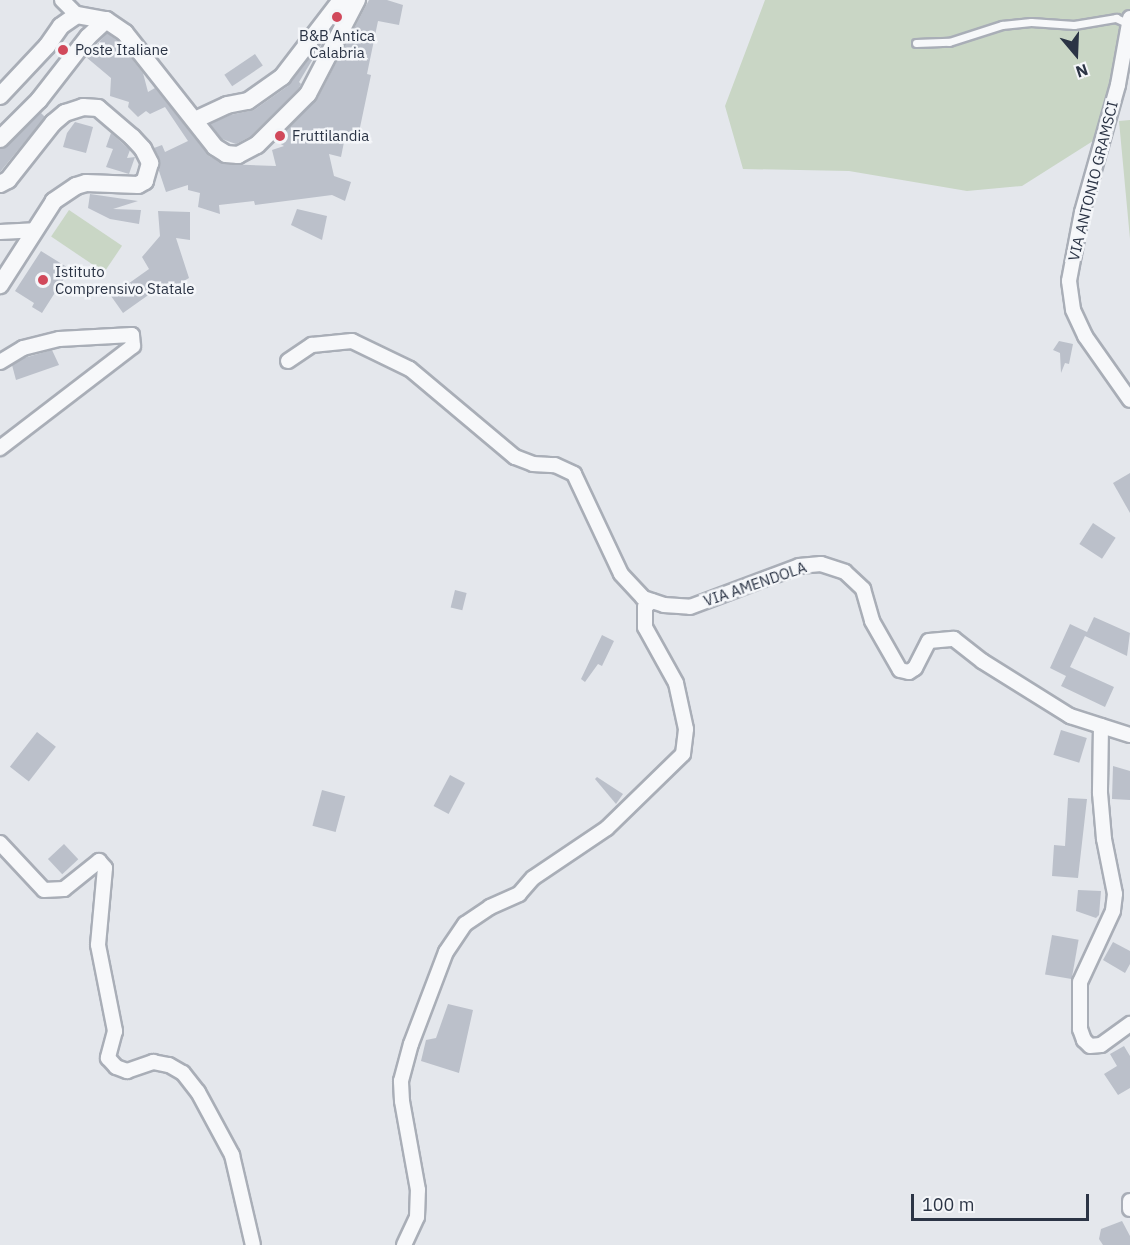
<!DOCTYPE html>
<style>
body{margin:0}
#map{position:relative;width:1130px;height:1245px;overflow:hidden;background:#e4e7ec;font-family:"IBM Plex Sans",sans-serif}
div>[style]{position:absolute}
[style*='--x']{left:calc(var(--x)*1px);top:calc(var(--y)*1px);width:calc(var(--w)*1px);rotate:calc(var(--a)*1deg)}
.green>*{inset:0;background:#c9d6c5;transform-origin:0 0}
.building>*{inset:0;background:#bbc0ca;transform-origin:0 0}
.roads{filter:drop-shadow(2px 0 #a9aeb7) drop-shadow(-2px 0 #a9aeb7) drop-shadow(0 2px #a9aeb7) drop-shadow(0 -2px #a9aeb7)}
.service>*{height:7px;margin:-3.5px;padding:0 3.5px;transform-origin:3.5px;border-radius:3.5px;background:#f7f8fa}
.minor>*{height:14px;margin:-7px;padding:0 7px;transform-origin:7px;border-radius:7px;background:#f7f8fa}
.tertiary>*{height:16px;margin:-8px;padding:0 8px;transform-origin:8px;border-radius:8px;background:#f7f8fa}
.dots>*{width:16px;height:16px;translate:-50% -50%;box-sizing:border-box;border:3px solid #f4f6f9;border-radius:50%}
span{translate:-50% -50%;white-space:nowrap;text-align:center;line-height:1.15;-webkit-text-stroke:5px #f4f6f9;paint-order:stroke}
.poi-label{font-size:15px;color:#2b3445}
.left{translate:0 -50%;text-align:left}
.street-label{font-size:15px;color:#2b3445}
.north{position:absolute;left:1046px;top:24px;width:60px;height:60px;-webkit-text-stroke:4px #f4f6f9;paint-order:stroke;rotate:161deg;font-size:16px;font-weight:700;line-height:24px;text-align:center;color:#2b3445}
.north::after{content:'';display:block;margin:auto;width:21px;height:27px;background:#2b3445;clip-path:polygon(50% 0,100% 100%,50% 72%,0 100%)}
.scale{position:absolute;left:911px;top:1194px;width:178px;height:27px;box-sizing:border-box;border:3px solid #2b3445;border-top:0;padding-left:8px;font-size:18px;line-height:21px;white-space:nowrap;color:#2b3445;-webkit-text-stroke:4px #f4f6f9;paint-order:stroke}
</style>
<div id="map">
<div class="green">
<div style="clip-path:polygon(765px 0,1130px 0,1130px 18px,1104px 134px,1022px 186px,967px 191px,849px 171px,743px 169px,725px 106px)"></div>
<div style="clip-path:polygon(1130px 120px,1130px 239px,1119px 121px)"></div>
<div style="left:69px;top:210px;width:64px;height:32px;rotate:34deg"></div>
</div>
<div class="building">
<div style="clip-path:polygon(369px 0,387px 0,403px 5px,399px 25px,378px 21px,367px 74px,371px 75px,358px 137px,346px 132px,341px 157px,329px 154px,334px 176px,351px 182px,345px 201px,332px 195px,255px 205px,254px 201px,219px 205px,220px 214px,198px 207px,200px 193px,188px 190px,188px 185px,166px 192px,159px 171px,160px 159px,154px 148px,162px 145px,165px 152px,188px 141px,165px 107px,150px 114px,146px 111px,138px 117px,128px 107px,129px 102px,110px 96px,111px 78px,86px 57px,107px 33px,118px 41px,143px 73px,148px 92px,155px 88px,209px 156px,225px 164px,276px 166px,272px 150px,284px 146px,276px 141px,317px 99px)"></div>
<div style="clip-path:polygon(326px 37px,299px 82px,301px 84px,299px 88px,251px 136px,236px 144px,222px 139px,210px 124px,230px 115px,254px 110px,288px 86px)"></div>
<div style="left:255px;top:54px;width:14px;height:37px;rotate:56deg"></div>
<div style="clip-path:polygon(41px 113px,45px 117px,0 172px,0 149px,7px 146px)"></div>
<div style="clip-path:polygon(75px 122px,93px 127px,86px 153px,63px 147px,67px 133px)"></div>
<div style="clip-path:polygon(111px 133px,130px 150px,127px 158px,135px 157px,129px 174px,106px 167px,113px 149px,106px 147px)"></div>
<div style="clip-path:polygon(90px 194px,138px 201px,113px 209px,141px 210px,139px 224px,110px 219px,88px 208px)"></div>
<div style="clip-path:polygon(297px 209px,327px 216px,322px 240px,291px 225px)"></div>
<div style="clip-path:polygon(158px 211px,190px 212px,190px 240px,176px 238px,189px 278px,166px 291px,161px 286px,123px 313px,111px 296px,149px 269px,142px 257px,160px 236px)"></div>
<div style="clip-path:polygon(41px 251px,70px 269px,42px 313px,32px 307px,34px 303px,15px 291px)"></div>
<div style="clip-path:polygon(1059px 341px,1073px 344px,1069px 364px,1065px 363px,1061px 373px,1060px 353px,1053px 350px)"></div>
<div style="clip-path:polygon(52px 350px,59px 365px,16px 380px,12px 365px,24px 358px)"></div>
<div style="clip-path:polygon(1130px 473px,1130px 513px,1113px 483px)"></div>
<div style="left:1093px;top:523px;width:27px;height:25px;rotate:33deg"></div>
<div style="left:455px;top:590px;width:12px;height:18px;rotate:14deg"></div>
<div style="clip-path:polygon(1094px 617px,1130px 633px,1127px 656px,1085px 636px,1070px 667px,1114px 687px,1105px 707px,1061px 686px,1066px 676px,1050px 668px,1070px 624px,1087px 632px)"></div>
<div style="clip-path:polygon(602px 635px,614px 641px,602px 666px,598px 664px,585px 682px,581px 679px)"></div>
<div style="left:1061px;top:730px;width:27px;height:26px;rotate:17deg"></div>
<div style="left:37px;top:732px;width:24px;height:44px;rotate:38deg"></div>
<div style="clip-path:polygon(1113px 766px,1130px 771px,1130px 800px,1112px 799px)"></div>
<div style="left:450px;top:775px;width:17px;height:35px;rotate:28deg"></div>
<div style="clip-path:polygon(597px 777px,623px 794px,616px 804px,595px 779px)"></div>
<div style="left:322px;top:790px;width:24px;height:37px;rotate:15deg"></div>
<div style="clip-path:polygon(1068px 798px,1087px 799px,1078px 878px,1052px 876px,1054px 845px,1065px 846px)"></div>
<div style="left:64px;top:844px;width:21px;height:22px;rotate:47deg"></div>
<div style="clip-path:polygon(1078px 890px,1101px 891px,1099px 915px,1096px 918px,1076px 911px)"></div>
<div style="left:1052px;top:935px;width:27px;height:40px;rotate:10deg"></div>
<div style="clip-path:polygon(1113px 942px,1130px 951px,1130px 964px,1125px 973px,1103px 960px)"></div>
<div style="clip-path:polygon(448px 1004px,473px 1010px,459px 1073px,421px 1061px,426px 1040px,436px 1038px)"></div>
<div style="clip-path:polygon(1124px 1046px,1130px 1056px,1130px 1088px,1118px 1095px,1104px 1074px,1117px 1066px,1110px 1054px)"></div>
<div style="clip-path:polygon(1122px 1221px,1130px 1236px,1130px 1245px,1103px 1245px,1099px 1239px,1101px 1229px)"></div>
</div>
<div class="roads">
<div class="service">
<div style="--x:916;--y:43;--w:33;--a:-2"></div>
<div style="--x:949;--y:42;--w:56;--a:-17.8"></div>
<div style="--x:1002;--y:25;--w:29;--a:-6"></div>
<div style="--x:1031;--y:22;--w:43;--a:4"></div>
<div style="--x:1074;--y:25;--w:43;--a:-9.5"></div>
<div style="--x:1116;--y:18;--w:14;--a:25"></div>
</div>
<div class="minor">
<div style="--x:62;--y:0;--w:21;--a:45"></div>
<div style="--x:1130;--y:18;--w:68;--a:100.2"></div>
<div style="--x:1118;--y:85;--w:132;--a:105.8"></div>
<div style="--x:1082;--y:212;--w:70;--a:100.7"></div>
<div style="--x:1069;--y:281;--w:29;--a:82"></div>
<div style="--x:1073;--y:310;--w:29;--a:65"></div>
<div style="--x:1085;--y:336;--w:78;--a:54.9"></div>
<div style="--x:0;--y:232;--w:34;--a:-3"></div>
<div style="--x:288;--y:361;--w:29;--a:-34"></div>
<div style="--x:312;--y:345;--w:40;--a:-5.7"></div>
<div style="--x:352;--y:341;--w:64;--a:25.8"></div>
<div style="--x:410;--y:369;--w:137;--a:40"></div>
<div style="--x:515;--y:457;--w:19;--a:21"></div>
<div style="--x:533;--y:464;--w:22;--a:3"></div>
<div style="--x:555;--y:465;--w:21;--a:25"></div>
<div style="--x:574;--y:474;--w:110;--a:64.8"></div>
<div style="--x:621;--y:574;--w:33;--a:47"></div>
<div style="--x:643;--y:598;--w:22;--a:18"></div>
<div style="--x:664;--y:605;--w:26;--a:4"></div>
<div style="--x:690;--y:607;--w:116;--a:-20.6"></div>
<div style="--x:799;--y:566;--w:22;--a:-5"></div>
<div style="--x:821;--y:564;--w:25;--a:18"></div>
<div style="--x:845;--y:572;--w:25;--a:43"></div>
<div style="--x:863;--y:589;--w:33;--a:74"></div>
<div style="--x:872;--y:621;--w:56;--a:60.3"></div>
<div style="--x:900;--y:670;--w:9;--a:13"></div>
<div style="--x:909;--y:672;--w:7;--a:-34"></div>
<div style="--x:915;--y:668;--w:30;--a:-63"></div>
<div style="--x:929;--y:641;--w:25;--a:-5"></div>
<div style="--x:954;--y:639;--w:36;--a:38"></div>
<div style="--x:982;--y:661;--w:104;--a:32"></div>
<div style="--x:1070;--y:716;--w:63;--a:17.6"></div>
<div style="--x:0;--y:362;--w:27;--a:-31"></div>
<div style="--x:23;--y:348;--w:37;--a:-14"></div>
<div style="--x:59;--y:339;--w:73;--a:-3.1"></div>
<div style="--x:132;--y:335;--w:11;--a:85"></div>
<div style="--x:133;--y:346;--w:168;--a:142.5"></div>
<div style="--x:1101;--y:726;--w:67;--a:90.9"></div>
<div style="--x:1100;--y:793;--w:46;--a:85"></div>
<div style="--x:1104;--y:839;--w:56;--a:78.7"></div>
<div style="--x:1115;--y:894;--w:17;--a:97"></div>
<div style="--x:1113;--y:911;--w:78;--a:114.9"></div>
<div style="--x:1080;--y:982;--w:47;--a:90"></div>
<div style="--x:1080;--y:1029;--w:12;--a:70"></div>
<div style="--x:1084;--y:1040;--w:8;--a:45"></div>
<div style="--x:1090;--y:1046;--w:11;--a:-5"></div>
<div style="--x:1101;--y:1045;--w:36;--a:-36"></div>
<div style="--x:0;--y:843;--w:64;--a:46.9"></div>
<div style="--x:44;--y:890;--w:20;--a:-3"></div>
<div style="--x:64;--y:889;--w:45;--a:-38.7"></div>
<div style="--x:99;--y:861;--w:9;--a:49"></div>
<div style="--x:105;--y:868;--w:77;--a:95.2"></div>
<div style="--x:98;--y:945;--w:88;--a:78.8"></div>
<div style="--x:115;--y:1031;--w:28;--a:105"></div>
<div style="--x:108;--y:1058;--w:12;--a:48"></div>
<div style="--x:116;--y:1067;--w:12;--a:20"></div>
<div style="--x:127;--y:1071;--w:28;--a:-19"></div>
<div style="--x:153;--y:1062;--w:16;--a:11"></div>
<div style="--x:169;--y:1065;--w:16;--a:30"></div>
<div style="--x:183;--y:1073;--w:24;--a:52"></div>
<div style="--x:198;--y:1092;--w:72;--a:61.6"></div>
<div style="--x:232;--y:1155;--w:92;--a:76.9"></div>
<div style="--x:1130;--y:1201;--w:8;--a:90"></div>
<div style="--x:404;--y:1245;--w:31;--a:-65"></div>
<div style="--x:417;--y:1217;--w:27;--a:-88"></div>
<div style="--x:418;--y:1190;--w:90;--a:-100.2"></div>
<div style="--x:402;--y:1101;--w:20;--a:-93"></div>
<div style="--x:401;--y:1081;--w:38;--a:-75"></div>
<div style="--x:411;--y:1044;--w:98;--a:-69.2"></div>
<div style="--x:446;--y:952;--w:34;--a:-56"></div>
<div style="--x:465;--y:924;--w:30;--a:-34"></div>
<div style="--x:490;--y:907;--w:32;--a:-24"></div>
<div style="--x:519;--y:894;--w:21;--a:-49"></div>
<div style="--x:533;--y:878;--w:89;--a:-34"></div>
<div style="--x:607;--y:828;--w:106;--a:-44.2"></div>
<div style="--x:683;--y:754;--w:25;--a:-83"></div>
<div style="--x:686;--y:729;--w:47;--a:-102.3"></div>
<div style="--x:676;--y:683;--w:64;--a:-119"></div>
<div style="--x:645;--y:627;--w:20;--a:-90"></div>
<div style="--x:645;--y:607;--w:9;--a:-41"></div>
</div>
<div class="tertiary">
<div style="--x:0;--y:96;--w:69;--a:-46.8"></div>
<div style="--x:47;--y:46;--w:24;--a:-55"></div>
<div style="--x:61;--y:26;--w:19;--a:-35"></div>
<div style="--x:77;--y:15;--w:29;--a:10"></div>
<div style="--x:106;--y:20;--w:23;--a:34"></div>
<div style="--x:125;--y:33;--w:145;--a:51.7"></div>
<div style="--x:215;--y:147;--w:13;--a:32"></div>
<div style="--x:226;--y:154;--w:12;--a:5"></div>
<div style="--x:238;--y:155;--w:21;--a:-28"></div>
<div style="--x:257;--y:145;--w:72;--a:-45"></div>
<div style="--x:308;--y:94;--w:106;--a:-62.5"></div>
<div style="--x:195;--y:120;--w:35;--a:-25"></div>
<div style="--x:227;--y:105;--w:21;--a:-11"></div>
<div style="--x:248;--y:101;--w:42;--a:-35.2"></div>
<div style="--x:282;--y:77;--w:97;--a:-52.5"></div>
<div style="--x:0;--y:139;--w:55;--a:-45"></div>
<div style="--x:39;--y:100;--w:80;--a:-52.1"></div>
<div style="--x:88;--y:37;--w:25;--a:-43"></div>
<div style="--x:0;--y:184;--w:9;--a:-27"></div>
<div style="--x:8;--y:180;--w:73;--a:-51.7"></div>
<div style="--x:53;--y:123;--w:16;--a:-40"></div>
<div style="--x:65;--y:113;--w:19;--a:-18"></div>
<div style="--x:83;--y:107;--w:15;--a:4"></div>
<div style="--x:98;--y:108;--w:45;--a:40.5"></div>
<div style="--x:132;--y:137;--w:16;--a:47"></div>
<div style="--x:143;--y:149;--w:16;--a:63"></div>
<div style="--x:150;--y:163;--w:19;--a:106"></div>
<div style="--x:145;--y:181;--w:8;--a:150"></div>
<div style="--x:138;--y:185;--w:52;--a:-177.8"></div>
<div style="--x:86;--y:183;--w:10;--a:163"></div>
<div style="--x:76;--y:186;--w:27;--a:146"></div>
<div style="--x:54;--y:201;--w:100;--a:122.7"></div>
</div>
</div>
<div class="dots">
<div style="left:337px;top:17px;background:#d1495b"></div>
<div style="left:63px;top:50px;background:#d1495b"></div>
<div style="left:280px;top:136px;background:#d1495b"></div>
<div style="left:43px;top:280px;background:#d1495b"></div>
</div>
<div class="poi-label">
<span style="left:337px;top:44px">B&amp;B Antica<br>Calabria</span>
<span class="left" style="left:75px;top:50px">Poste Italiane</span>
<span class="left" style="left:292px;top:136px">Fruttilandia</span>
<span class="left" style="left:55px;top:280px">Istituto<br>Comprensivo Statale</span>
</div>
<div class="street-label">
<span style="left:1093px;top:181px;rotate:-76deg">VIA ANTONIO GRAMSCI</span>
<span style="left:755px;top:584px;rotate:-19deg">VIA AMENDOLA</span>
</div>
<div class="north">N</div>
<div class="scale">100 m</div>
</div>
